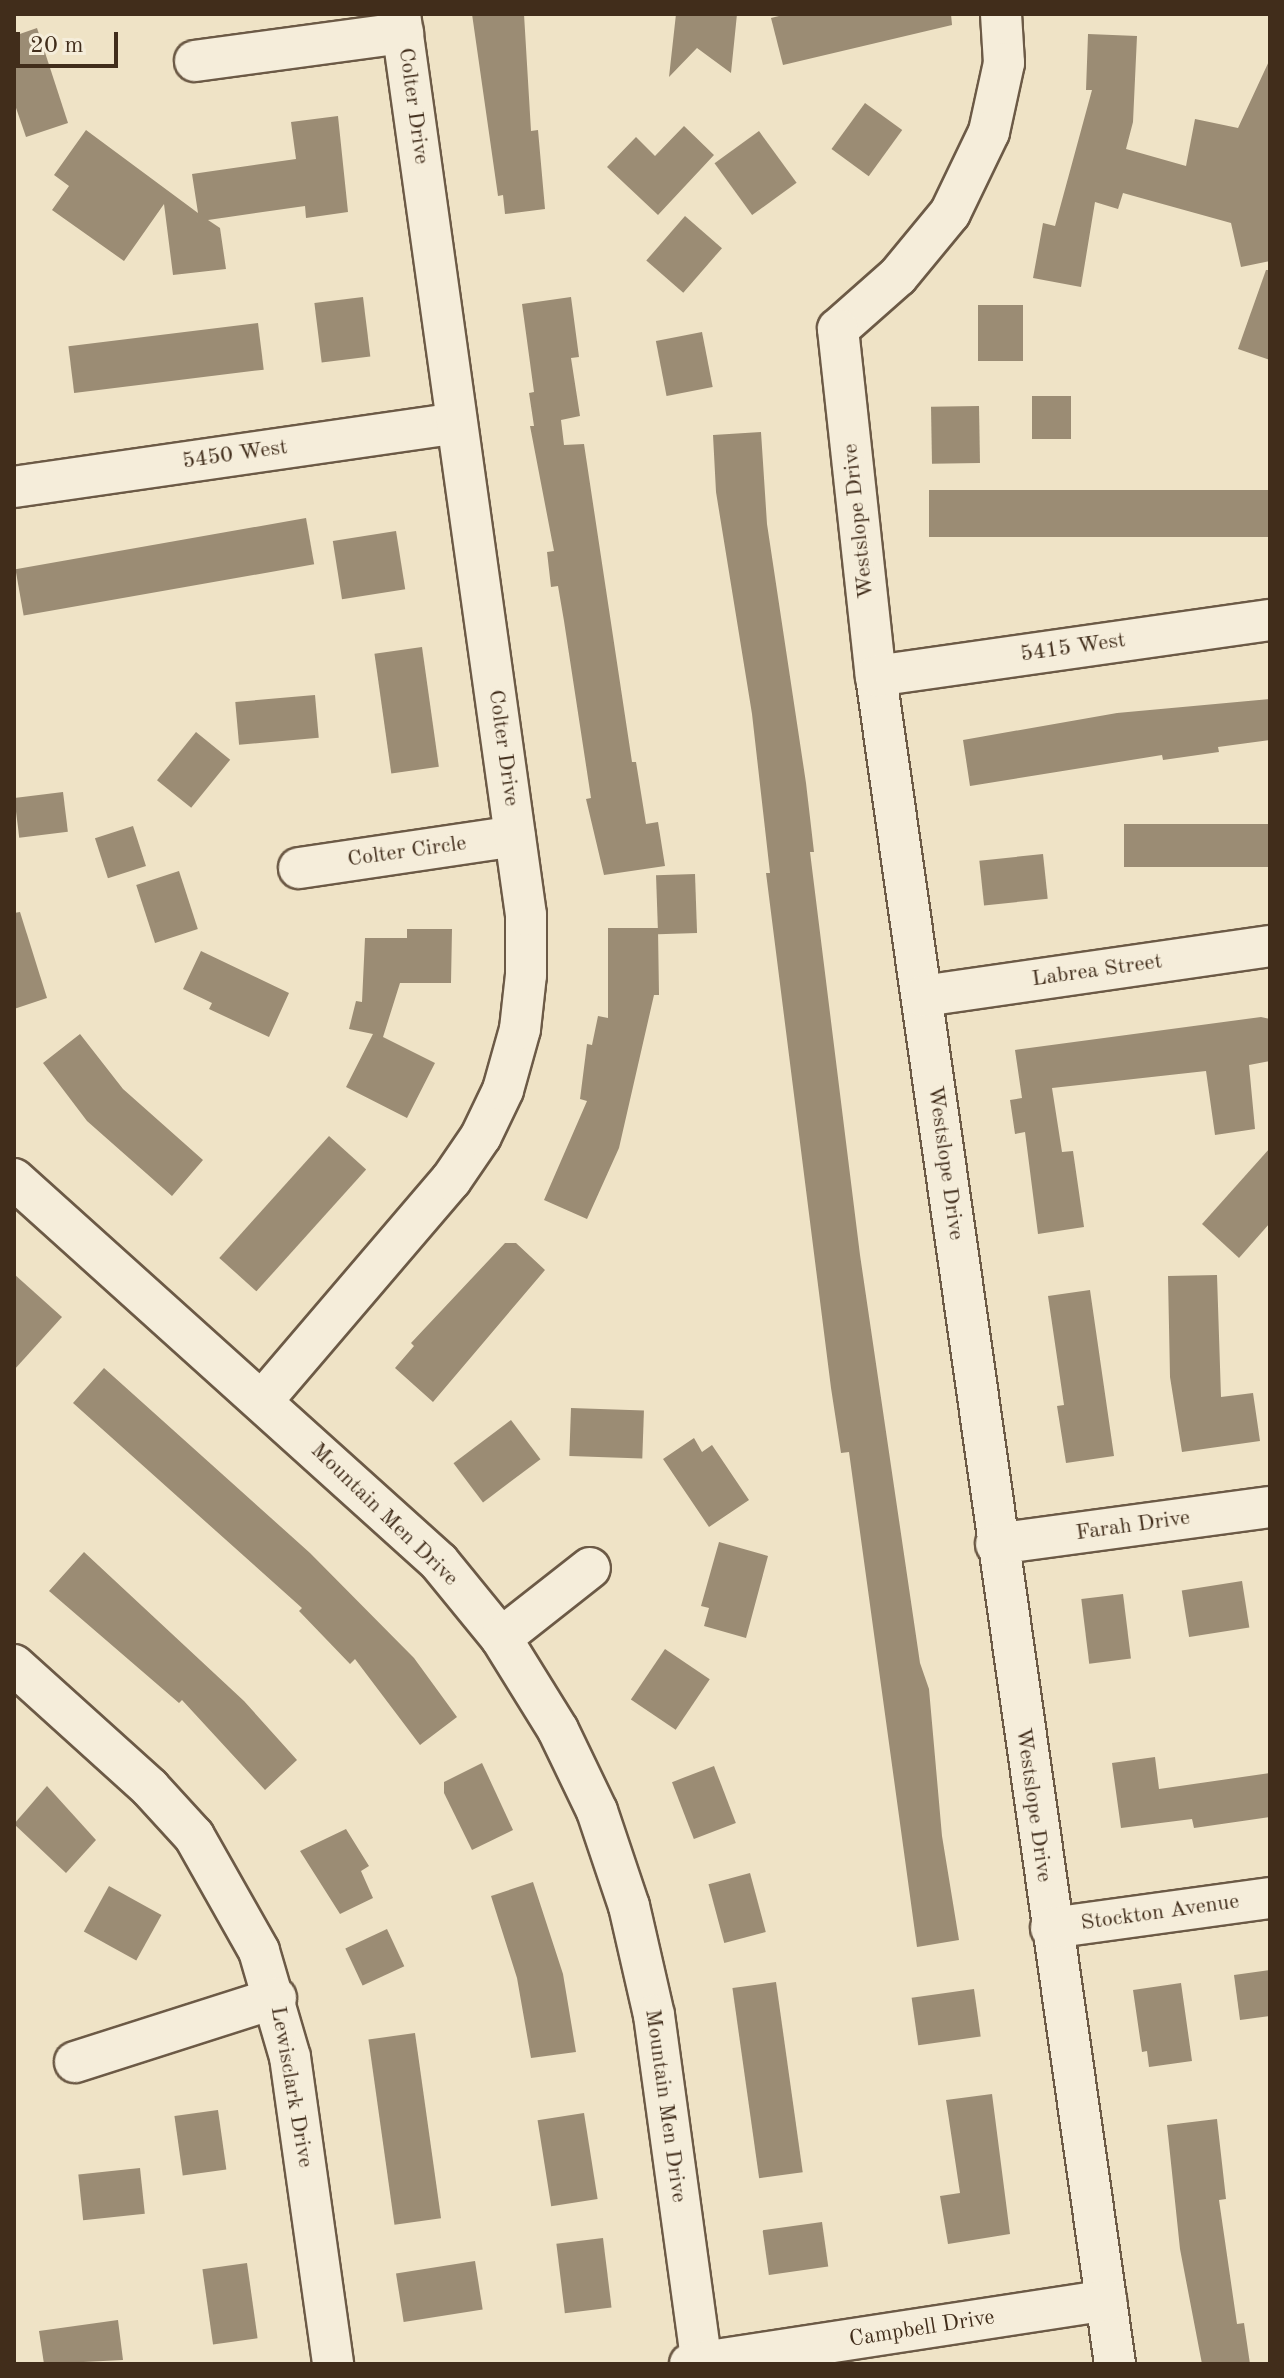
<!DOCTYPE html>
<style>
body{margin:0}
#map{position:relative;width:1284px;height:2378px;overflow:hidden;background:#efe3c6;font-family:"Old Standard TT",serif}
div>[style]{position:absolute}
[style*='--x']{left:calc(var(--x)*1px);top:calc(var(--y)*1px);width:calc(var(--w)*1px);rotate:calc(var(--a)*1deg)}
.building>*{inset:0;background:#9b8c74;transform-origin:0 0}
.roads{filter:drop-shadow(2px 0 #6c5a46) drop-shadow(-2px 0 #6c5a46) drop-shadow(0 2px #6c5a46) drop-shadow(0 -2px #6c5a46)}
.street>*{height:40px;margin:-20px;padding:0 20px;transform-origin:20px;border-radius:20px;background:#f5edda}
span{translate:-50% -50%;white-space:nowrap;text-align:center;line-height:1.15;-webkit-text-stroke:7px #f5edda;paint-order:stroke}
.street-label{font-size:22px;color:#412d1b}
.frame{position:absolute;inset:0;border:16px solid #412d1b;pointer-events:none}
.scale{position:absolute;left:16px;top:32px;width:102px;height:36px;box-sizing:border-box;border:4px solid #412d1b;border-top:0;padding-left:10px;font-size:24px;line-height:28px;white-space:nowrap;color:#412d1b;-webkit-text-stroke:6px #f5edda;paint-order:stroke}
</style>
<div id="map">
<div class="building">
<div style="clip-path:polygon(472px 14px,524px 14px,531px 131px,538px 130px,545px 209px,505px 214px,503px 195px,498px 196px)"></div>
<div style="clip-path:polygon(676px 14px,737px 14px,731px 73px,697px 48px,669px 77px)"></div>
<div style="clip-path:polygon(787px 14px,951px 14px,952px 25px,783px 65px,771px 18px)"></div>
<div style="clip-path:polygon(37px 28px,68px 123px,26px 137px,14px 102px,14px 36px)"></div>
<div style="clip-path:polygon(1088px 34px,1137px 36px,1133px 122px,1126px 149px,1186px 166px,1195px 119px,1238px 128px,1270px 59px,1270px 261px,1241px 267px,1231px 223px,1123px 193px,1118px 209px,1095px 202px,1081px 287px,1033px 278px,1043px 223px,1055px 226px,1092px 90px,1086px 90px)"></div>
<div style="left:865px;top:103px;width:46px;height:57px;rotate:36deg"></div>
<div style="clip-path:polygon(338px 116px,348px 212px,306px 218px,305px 206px,208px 220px,220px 228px,226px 269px,173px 275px,164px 204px,124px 261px,52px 210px,69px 186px,54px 175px,86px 130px,198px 213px,192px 174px,296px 159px,291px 122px)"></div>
<div style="clip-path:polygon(684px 126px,714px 155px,658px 215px,607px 167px,636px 137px,655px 156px)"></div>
<div style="left:759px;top:131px;width:64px;height:55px;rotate:54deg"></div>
<div style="left:685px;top:216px;width:49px;height:59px;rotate:41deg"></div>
<div style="clip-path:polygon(1266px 270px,1270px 270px,1270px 360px,1238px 349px)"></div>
<div style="left:363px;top:297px;width:60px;height:49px;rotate:83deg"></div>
<div style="clip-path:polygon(571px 297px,579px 357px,571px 358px,580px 416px,561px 420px,564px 445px,584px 444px,632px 762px,636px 762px,646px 824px,658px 822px,665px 866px,604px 875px,586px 799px,591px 798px,564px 621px,558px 586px,551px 587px,547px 552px,554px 551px,530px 426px,534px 426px,529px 393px,534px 392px,522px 304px)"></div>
<div style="left:978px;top:305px;width:45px;height:56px"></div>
<div style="left:258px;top:323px;width:47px;height:191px;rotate:83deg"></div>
<div style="left:702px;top:332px;width:56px;height:47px;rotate:79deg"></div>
<div style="left:1071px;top:396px;width:43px;height:39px;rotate:90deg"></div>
<div style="left:979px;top:406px;width:57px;height:48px;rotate:89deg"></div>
<div style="clip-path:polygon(761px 432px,767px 524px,806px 783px,814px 852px,810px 852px,860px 1255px,920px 1663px,929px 1689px,942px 1836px,959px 1940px,917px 1947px,849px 1452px,841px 1453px,831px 1388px,766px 873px,770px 873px,752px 714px,716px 492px,713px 435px)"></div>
<div style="left:1270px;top:490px;width:47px;height:341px;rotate:90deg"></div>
<div style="left:306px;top:518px;width:47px;height:295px;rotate:80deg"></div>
<div style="left:396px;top:531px;width:59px;height:64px;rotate:81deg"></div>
<div style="left:422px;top:647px;width:121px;height:48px;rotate:82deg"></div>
<div style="left:315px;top:695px;width:43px;height:80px;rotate:85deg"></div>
<div style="clip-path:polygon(1270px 699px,1270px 740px,1218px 747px,1219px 752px,1163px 760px,1162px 755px,970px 786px,963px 740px,1117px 713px)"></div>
<div style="left:196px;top:732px;width:44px;height:62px;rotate:39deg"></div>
<div style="left:63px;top:792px;width:40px;height:49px;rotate:83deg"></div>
<div style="left:1270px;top:824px;width:43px;height:146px;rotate:90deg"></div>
<div style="left:133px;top:826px;width:42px;height:40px;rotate:72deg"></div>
<div style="left:1043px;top:854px;width:45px;height:64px;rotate:84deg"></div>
<div style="left:179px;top:871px;width:61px;height:45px;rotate:72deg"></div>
<div style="left:695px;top:874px;width:59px;height:39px;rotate:88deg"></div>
<div style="clip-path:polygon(20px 912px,47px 998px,14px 1009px,14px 913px)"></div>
<div style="clip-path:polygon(608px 928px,658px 928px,659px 995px,654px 995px,619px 1148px,587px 1219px,544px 1200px,587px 1101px,580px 1099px,587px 1044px,592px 1045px,598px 1016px,608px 1018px)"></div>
<div style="clip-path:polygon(407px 929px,452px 929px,451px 983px,400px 983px,383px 1037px,435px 1063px,407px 1118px,346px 1087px,373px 1034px,349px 1029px,356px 1001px,362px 1002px,365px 938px,407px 938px)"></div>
<div style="clip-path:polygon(201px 951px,289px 993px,269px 1037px,209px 1009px,212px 1003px,183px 989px)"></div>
<div style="clip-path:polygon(1261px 1017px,1270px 1019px,1270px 1061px,1249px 1065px,1255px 1129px,1215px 1135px,1206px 1071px,1052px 1088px,1062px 1152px,1073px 1151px,1084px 1227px,1038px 1234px,1025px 1132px,1015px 1134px,1010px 1100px,1022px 1098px,1015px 1050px)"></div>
<div style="clip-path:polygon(80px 1034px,123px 1089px,203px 1160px,172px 1196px,87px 1121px,43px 1063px)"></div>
<div style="left:329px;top:1136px;width:50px;height:164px;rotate:42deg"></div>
<div style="clip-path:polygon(1270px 1148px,1270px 1223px,1239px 1258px,1202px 1224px)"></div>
<div style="clip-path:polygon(505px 1243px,516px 1243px,545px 1270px,433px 1402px,395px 1368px,414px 1346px,411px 1343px)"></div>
<div style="clip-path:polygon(14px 1274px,62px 1317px,14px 1370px)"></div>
<div style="clip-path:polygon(1217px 1275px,1221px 1397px,1253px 1393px,1260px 1441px,1182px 1452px,1170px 1377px,1168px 1276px)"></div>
<div style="clip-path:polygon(1090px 1290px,1114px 1456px,1066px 1463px,1057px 1406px,1064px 1405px,1048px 1296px)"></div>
<div style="clip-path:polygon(104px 1368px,310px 1553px,414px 1658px,457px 1717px,420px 1745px,355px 1659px,350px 1664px,299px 1611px,302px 1608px,73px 1403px)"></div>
<div style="left:571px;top:1408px;width:73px;height:48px;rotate:2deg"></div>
<div style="left:511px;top:1420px;width:49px;height:72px;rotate:53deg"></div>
<div style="clip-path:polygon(694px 1438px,702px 1452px,712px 1445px,749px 1500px,709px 1527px,663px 1459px)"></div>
<div style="clip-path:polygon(719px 1542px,768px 1556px,746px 1638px,704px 1626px,709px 1608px,701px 1606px)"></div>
<div style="clip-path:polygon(84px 1552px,244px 1701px,297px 1760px,265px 1790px,182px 1700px,179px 1703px,49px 1591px)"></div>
<div style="left:1242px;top:1581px;width:47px;height:61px;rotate:81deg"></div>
<div style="left:1123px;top:1594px;width:65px;height:42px;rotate:83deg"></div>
<div style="left:665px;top:1649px;width:54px;height:61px;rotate:34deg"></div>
<div style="clip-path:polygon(1155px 1757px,1159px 1789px,1270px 1773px,1270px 1817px,1194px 1828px,1192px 1819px,1121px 1828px,1112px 1763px)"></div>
<div style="clip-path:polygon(482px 1763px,513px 1830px,472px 1850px,444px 1793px,444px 1782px)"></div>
<div style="left:714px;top:1766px;width:61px;height:45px;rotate:69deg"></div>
<div style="clip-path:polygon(47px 1786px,96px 1840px,66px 1873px,14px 1824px)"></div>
<div style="clip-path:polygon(346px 1829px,369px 1866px,361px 1871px,373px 1898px,340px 1914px,300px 1851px)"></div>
<div style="left:750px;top:1873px;width:61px;height:43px;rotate:75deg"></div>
<div style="clip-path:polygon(533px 1882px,563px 1974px,576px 2052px,531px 2058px,517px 1978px,491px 1896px)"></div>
<div style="left:109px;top:1886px;width:60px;height:52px;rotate:29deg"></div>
<div style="left:387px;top:1929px;width:41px;height:46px;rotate:65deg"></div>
<div style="clip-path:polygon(1270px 1970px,1270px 2016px,1240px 2020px,1234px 1975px)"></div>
<div style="left:776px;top:1982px;width:192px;height:44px;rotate:82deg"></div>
<div style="clip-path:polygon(1181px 1983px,1192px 2061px,1149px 2067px,1147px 2051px,1142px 2052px,1133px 1990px)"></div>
<div style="left:974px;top:1989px;width:48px;height:63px;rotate:82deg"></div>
<div style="left:415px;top:2033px;width:187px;height:47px;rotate:82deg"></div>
<div style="clip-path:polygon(992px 2094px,1010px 2234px,948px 2244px,940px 2196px,960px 2193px,946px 2100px)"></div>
<div style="left:218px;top:2110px;width:60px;height:44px;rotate:82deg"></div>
<div style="left:584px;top:2113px;width:87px;height:47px;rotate:81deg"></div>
<div style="clip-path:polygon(1217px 2119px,1226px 2199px,1219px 2200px,1237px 2324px,1244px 2323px,1250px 2364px,1202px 2364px,1180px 2249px,1167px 2125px)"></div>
<div style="left:140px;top:2168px;width:46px;height:62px;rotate:84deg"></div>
<div style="left:822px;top:2222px;width:45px;height:60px;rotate:82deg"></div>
<div style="left:603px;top:2238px;width:70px;height:47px;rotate:83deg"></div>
<div style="left:475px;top:2261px;width:49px;height:80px;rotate:81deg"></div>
<div style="left:247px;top:2263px;width:76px;height:45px;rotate:82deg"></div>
<div style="clip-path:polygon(118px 2320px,123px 2360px,44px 2364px,39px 2331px)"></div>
</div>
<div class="roads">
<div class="street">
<div style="--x:1001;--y:14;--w:49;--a:86.5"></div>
<div style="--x:1004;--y:63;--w:71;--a:102.3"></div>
<div style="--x:989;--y:132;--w:90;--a:115.7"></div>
<div style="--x:950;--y:213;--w:82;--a:129.5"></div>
<div style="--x:898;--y:276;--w:80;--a:138.5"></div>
<div style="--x:838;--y:329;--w:349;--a:83.8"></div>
<div style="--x:876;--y:676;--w:1705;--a:81.94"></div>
<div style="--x:195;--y:61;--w:210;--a:-7.7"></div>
<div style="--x:14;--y:487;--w:447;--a:-8.2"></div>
<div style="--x:876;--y:676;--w:398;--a:-8.1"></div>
<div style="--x:299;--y:868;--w:218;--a:-8.4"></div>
<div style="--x:923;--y:996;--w:351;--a:-8.2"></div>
<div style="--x:14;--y:1179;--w:572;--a:42.02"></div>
<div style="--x:439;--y:1562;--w:98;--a:50.8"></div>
<div style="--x:501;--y:1638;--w:108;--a:58.2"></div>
<div style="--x:558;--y:1730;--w:90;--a:64.3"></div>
<div style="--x:597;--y:1811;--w:100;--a:71.4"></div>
<div style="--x:629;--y:1906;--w:112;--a:77.1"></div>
<div style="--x:654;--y:2015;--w:352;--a:82.2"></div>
<div style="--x:262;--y:1401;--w:291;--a:-49.5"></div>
<div style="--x:451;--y:1180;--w:53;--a:-55.7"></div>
<div style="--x:481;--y:1136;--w:51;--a:-64.4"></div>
<div style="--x:503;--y:1090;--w:63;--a:-74.4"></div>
<div style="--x:520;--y:1029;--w:54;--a:-83.7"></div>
<div style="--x:526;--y:975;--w:60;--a:-90"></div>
<div style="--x:526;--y:915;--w:910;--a:-97.96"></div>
<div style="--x:996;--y:1544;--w:276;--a:-7.7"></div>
<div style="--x:501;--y:1638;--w:113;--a:-38.2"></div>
<div style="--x:14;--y:1665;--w:183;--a:42.1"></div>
<div style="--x:150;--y:1788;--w:65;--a:47.5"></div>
<div style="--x:194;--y:1836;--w:132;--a:60.5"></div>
<div style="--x:259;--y:1951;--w:110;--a:73.7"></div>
<div style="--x:290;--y:2057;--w:310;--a:82"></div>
<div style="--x:1051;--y:1928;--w:221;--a:-7.8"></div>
<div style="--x:75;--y:2062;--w:211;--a:-17.7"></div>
<div style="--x:690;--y:2364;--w:421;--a:-8.7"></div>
</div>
</div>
<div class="street-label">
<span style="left:413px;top:106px;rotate:82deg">Colter Drive</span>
<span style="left:235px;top:455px;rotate:-8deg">5450 West</span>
<span style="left:859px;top:521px;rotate:-96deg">Westslope Drive</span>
<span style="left:1073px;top:648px;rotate:-8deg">5415 West</span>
<span style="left:503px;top:748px;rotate:82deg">Colter Drive</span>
<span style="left:407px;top:852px;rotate:-8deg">Colter Circle</span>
<span style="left:1097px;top:971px;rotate:-8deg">Labrea Street</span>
<span style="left:945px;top:1163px;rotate:82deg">Westslope Drive</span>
<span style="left:384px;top:1515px;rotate:44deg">Mountain Men Drive</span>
<span style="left:1133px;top:1526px;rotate:-8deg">Farah Drive</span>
<span style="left:1033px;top:1805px;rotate:82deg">Westslope Drive</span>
<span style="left:1160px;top:1913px;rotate:-8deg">Stockton Avenue</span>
<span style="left:291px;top:2087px;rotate:80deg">Lewisclark Drive</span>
<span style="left:665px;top:2106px;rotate:82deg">Mountain Men Drive</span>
<span style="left:922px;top:2329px;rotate:-9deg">Campbell Drive</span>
</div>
<div class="frame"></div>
<div class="scale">20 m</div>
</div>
